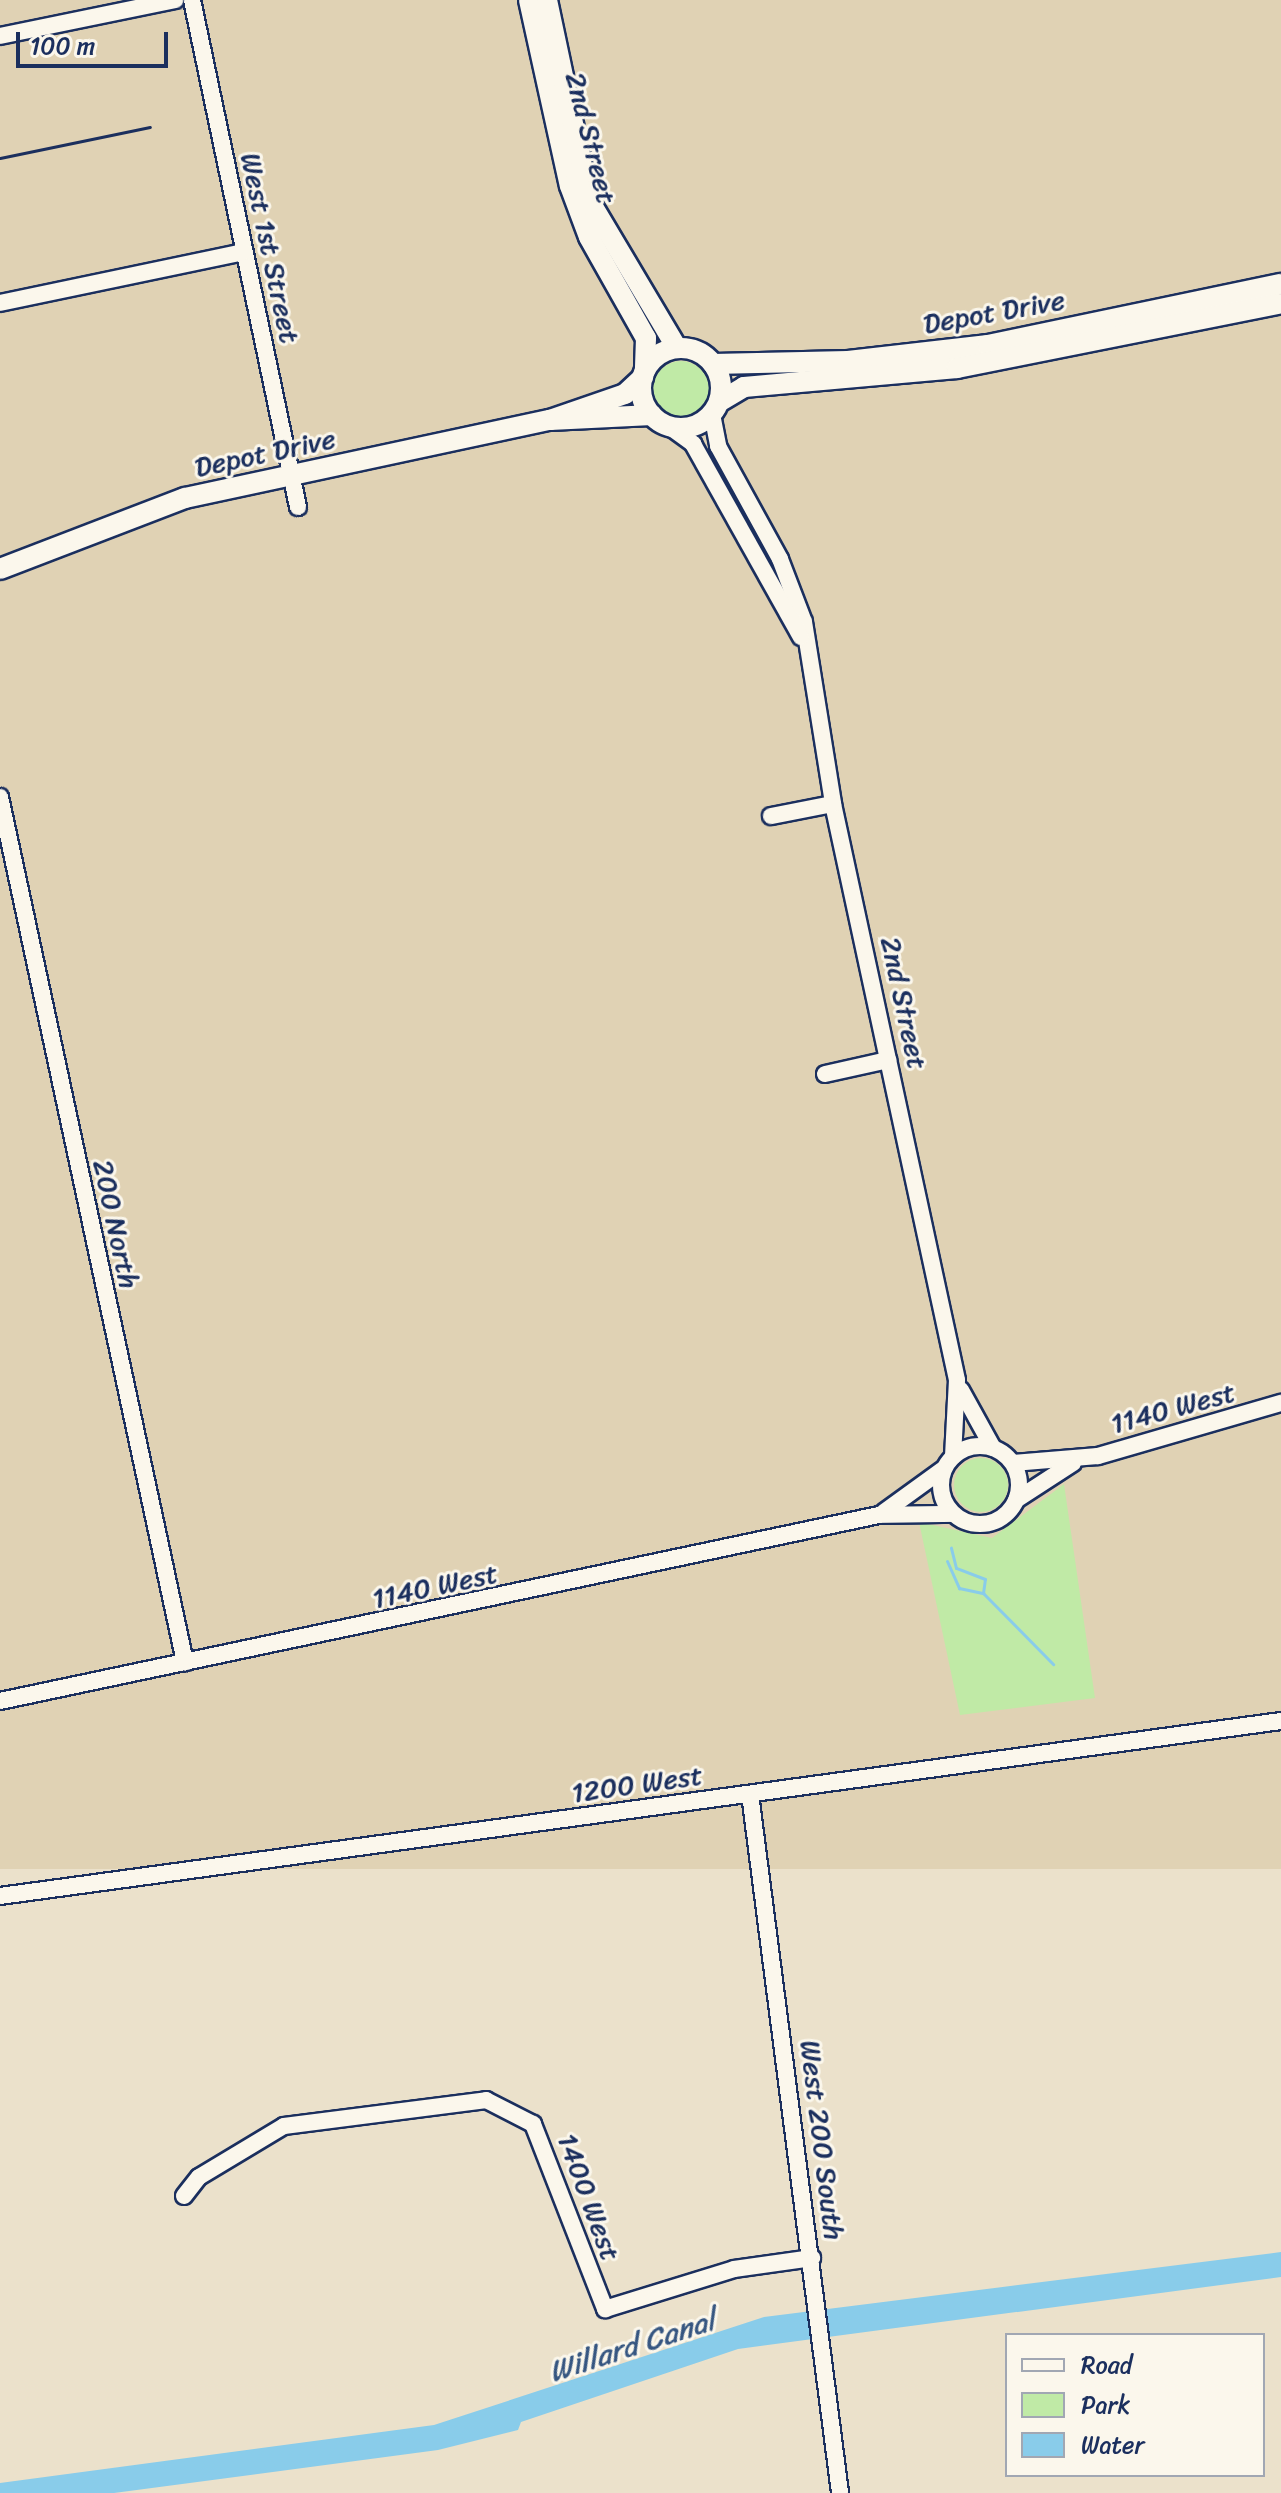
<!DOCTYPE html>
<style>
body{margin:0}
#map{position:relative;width:1281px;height:2493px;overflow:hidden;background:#ebe1cb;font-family:Sriracha,sans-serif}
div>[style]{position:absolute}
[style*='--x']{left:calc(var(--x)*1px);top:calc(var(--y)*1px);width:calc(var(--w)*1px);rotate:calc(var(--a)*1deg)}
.built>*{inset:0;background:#e0d2b4;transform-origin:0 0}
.green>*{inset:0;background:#c0eaa6}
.round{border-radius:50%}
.water>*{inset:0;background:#89ccea}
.stream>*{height:3px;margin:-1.5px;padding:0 1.5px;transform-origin:1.5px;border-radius:1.5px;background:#89ccea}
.roads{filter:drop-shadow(2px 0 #1b2f5e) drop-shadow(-2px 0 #1b2f5e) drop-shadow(0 2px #1b2f5e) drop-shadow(0 -2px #1b2f5e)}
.minor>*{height:16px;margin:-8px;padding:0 8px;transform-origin:8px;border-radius:8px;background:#fbf7ec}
.minor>.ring{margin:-8px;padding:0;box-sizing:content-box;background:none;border:16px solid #fbf7ec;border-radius:50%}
.major>*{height:20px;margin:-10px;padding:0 10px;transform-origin:10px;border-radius:10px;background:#fbf7ec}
.major>.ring{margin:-10px;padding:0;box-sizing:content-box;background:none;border:20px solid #fbf7ec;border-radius:50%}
.rail>*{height:3px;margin:-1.5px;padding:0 1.5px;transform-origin:1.5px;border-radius:1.5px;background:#1b2f5e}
span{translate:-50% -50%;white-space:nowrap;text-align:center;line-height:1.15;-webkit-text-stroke:6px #fbf7ec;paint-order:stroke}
.street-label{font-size:28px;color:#1b2f5e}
.water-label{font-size:30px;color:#365681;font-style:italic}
.legend{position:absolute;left:1005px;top:2333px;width:260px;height:144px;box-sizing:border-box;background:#fbf7ec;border:2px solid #a1a7b3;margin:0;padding:10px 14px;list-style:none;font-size:24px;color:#1b2f5e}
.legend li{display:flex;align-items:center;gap:16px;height:40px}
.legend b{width:40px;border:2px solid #a1a7b3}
.scale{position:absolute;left:16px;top:32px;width:152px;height:36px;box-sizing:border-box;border:4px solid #1b2f5e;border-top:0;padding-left:10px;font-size:24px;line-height:28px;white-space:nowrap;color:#1b2f5e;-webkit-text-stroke:6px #fbf7ec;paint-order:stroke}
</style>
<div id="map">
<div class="built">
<div style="left:0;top:0;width:1281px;height:1869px"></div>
</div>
<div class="green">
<div class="round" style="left:653px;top:361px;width:56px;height:56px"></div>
<div class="round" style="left:954px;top:1458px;width:54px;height:54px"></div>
<div style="clip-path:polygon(1064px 1484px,1095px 1698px,960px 1715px,919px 1522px,992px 1538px)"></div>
</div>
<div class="water">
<div style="clip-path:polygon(1281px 2252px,1281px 2277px,738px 2349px,521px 2422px,518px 2430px,438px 2450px,114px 2493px,0 2493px,0 2483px,434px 2425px,764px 2317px)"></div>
</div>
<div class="stream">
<div style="--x:947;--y:1561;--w:30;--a:66"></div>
<div style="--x:959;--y:1588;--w:25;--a:12"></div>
<div style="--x:983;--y:1593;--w:14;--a:-82"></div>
<div style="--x:985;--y:1579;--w:31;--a:-159"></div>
<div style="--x:956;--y:1568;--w:21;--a:-104"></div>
<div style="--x:983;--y:1593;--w:100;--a:45.4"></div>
</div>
<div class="roads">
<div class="minor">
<div style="--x:192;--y:0;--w:518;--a:78.19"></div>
<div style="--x:0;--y:36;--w:179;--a:-11.6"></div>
<div style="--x:0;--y:303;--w:249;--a:-11.8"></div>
<div style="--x:712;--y:414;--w:33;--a:79"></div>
<div style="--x:718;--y:446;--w:129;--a:61.2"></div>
<div style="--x:780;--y:559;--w:67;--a:69.1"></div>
<div style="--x:804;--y:622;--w:184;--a:80.9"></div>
<div style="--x:833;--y:804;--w:589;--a:77.85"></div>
<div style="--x:957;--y:1380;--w:77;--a:93"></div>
<div style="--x:670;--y:427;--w:29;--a:36"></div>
<div style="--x:693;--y:444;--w:221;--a:60.8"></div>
<div style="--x:0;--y:797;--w:885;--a:77.93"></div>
<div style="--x:771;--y:816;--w:63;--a:-11"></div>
<div style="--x:825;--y:1074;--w:65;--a:-12.5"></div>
<div style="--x:961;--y:1390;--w:66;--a:61.1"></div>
<div class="ring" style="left:941px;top:1446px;width:62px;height:62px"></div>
<div style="--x:1013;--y:1463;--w:85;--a:-4.7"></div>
<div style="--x:1098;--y:1456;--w:191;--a:-16.2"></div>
<div style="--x:1016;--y:1500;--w:68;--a:-33"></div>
<div style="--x:884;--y:1512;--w:72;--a:-35.9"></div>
<div style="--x:0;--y:1701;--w:898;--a:-11.95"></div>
<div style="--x:879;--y:1515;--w:74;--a:-0.8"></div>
<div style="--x:750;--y:1794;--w:705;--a:82.66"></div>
<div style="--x:0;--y:1896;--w:1293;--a:-7.78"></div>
<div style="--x:184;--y:2196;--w:24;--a:-52"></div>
<div style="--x:199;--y:2177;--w:99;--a:-31"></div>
<div style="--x:284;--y:2126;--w:204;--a:-7.3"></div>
<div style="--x:486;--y:2100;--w:53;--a:27.1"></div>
<div style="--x:533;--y:2124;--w:199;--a:68.7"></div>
<div style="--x:605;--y:2309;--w:135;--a:-17.2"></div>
<div style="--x:734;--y:2269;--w:79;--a:-8"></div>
</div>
<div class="major">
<div style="--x:529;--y:0;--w:190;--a:77.6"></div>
<div style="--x:570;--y:186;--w:54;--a:69.6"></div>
<div style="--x:589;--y:237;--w:116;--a:60.6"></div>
<div style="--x:646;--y:338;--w:33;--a:92"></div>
<div style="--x:547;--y:0;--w:204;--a:78.1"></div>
<div style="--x:589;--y:200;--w:172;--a:59.3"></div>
<div class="ring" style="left:641px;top:348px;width:60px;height:60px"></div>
<div style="--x:713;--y:364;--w:135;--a:-1.3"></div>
<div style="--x:848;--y:361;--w:141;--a:-6.5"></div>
<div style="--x:988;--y:345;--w:299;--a:-11.8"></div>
<div style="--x:719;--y:402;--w:29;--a:-31"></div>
<div style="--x:744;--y:387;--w:214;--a:-5.1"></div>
<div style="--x:957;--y:368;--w:330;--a:-11.3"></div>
<div style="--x:550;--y:420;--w:79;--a:-19.1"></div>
<div style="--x:625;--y:394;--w:25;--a:-43"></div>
<div style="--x:0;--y:569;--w:198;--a:-21"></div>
<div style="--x:185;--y:498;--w:373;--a:-12.1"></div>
<div style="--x:550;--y:420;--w:102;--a:-2.8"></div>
</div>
</div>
<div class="rail">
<div style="--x:0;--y:158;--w:153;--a:-11.7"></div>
</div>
<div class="street-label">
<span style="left:591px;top:138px;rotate:76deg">2nd Street</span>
<span style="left:270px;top:248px;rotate:78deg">West 1st Street</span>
<span style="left:994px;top:312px;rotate:-10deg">Depot Drive</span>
<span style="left:265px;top:453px;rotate:-12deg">Depot Drive</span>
<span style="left:904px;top:1003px;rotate:78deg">2nd Street</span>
<span style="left:116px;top:1224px;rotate:78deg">200 North</span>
<span style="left:1173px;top:1408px;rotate:-15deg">1140 West</span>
<span style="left:435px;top:1586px;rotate:-12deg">1140 West</span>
<span style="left:637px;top:1784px;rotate:-8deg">1200 West</span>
<span style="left:822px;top:2140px;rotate:83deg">West 200 South</span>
<span style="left:589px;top:2197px;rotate:70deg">1400 West</span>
</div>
<div class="water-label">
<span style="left:632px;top:2346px;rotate:-18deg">Willard Canal</span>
</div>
<ul class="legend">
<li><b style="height:10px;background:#fbf7ec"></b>Road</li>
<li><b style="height:22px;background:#c0eaa6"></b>Park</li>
<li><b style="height:22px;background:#89ccea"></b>Water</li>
</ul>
<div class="scale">100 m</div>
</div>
